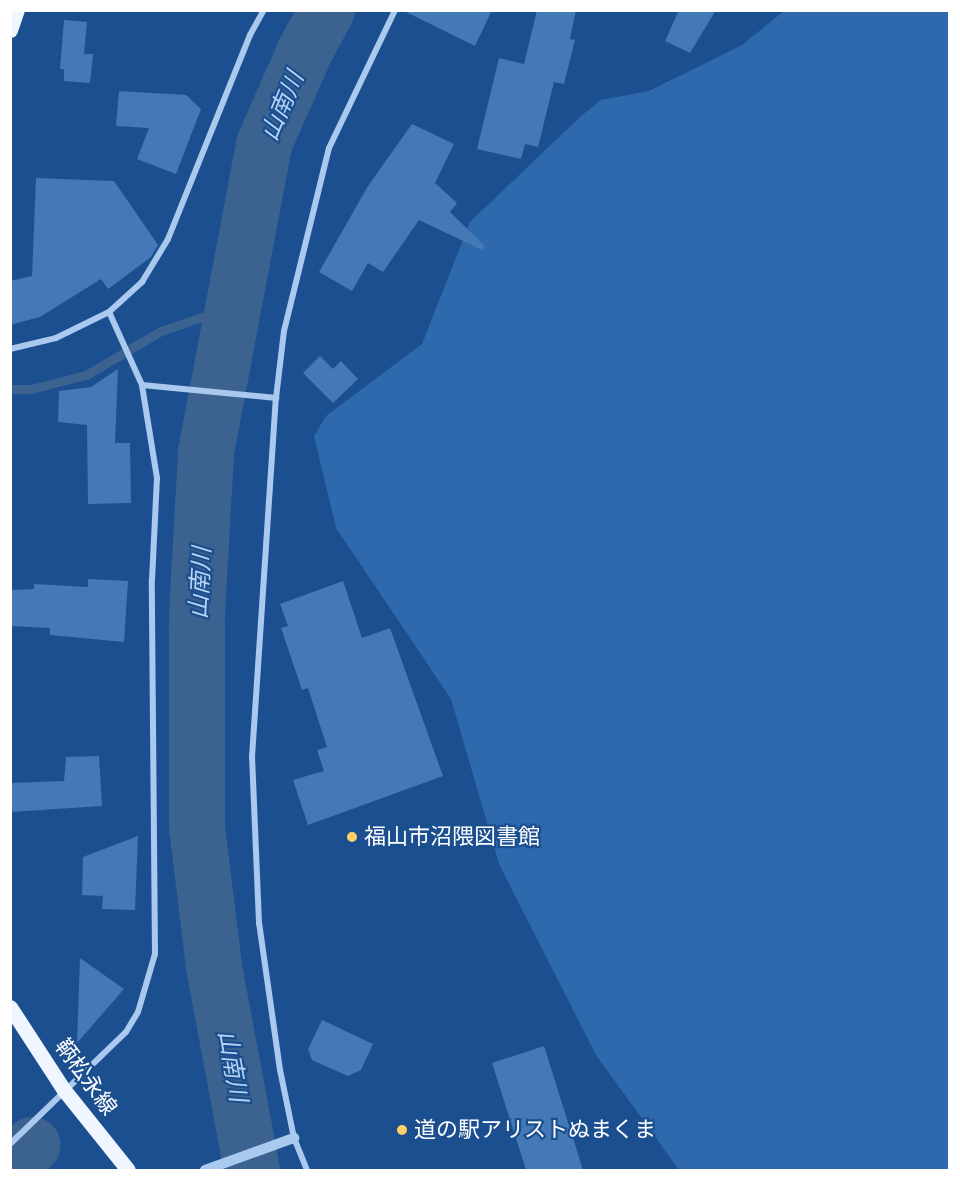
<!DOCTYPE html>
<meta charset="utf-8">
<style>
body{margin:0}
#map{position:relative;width:960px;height:1181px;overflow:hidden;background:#1b4f8f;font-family:Jost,"Noto Sans JP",sans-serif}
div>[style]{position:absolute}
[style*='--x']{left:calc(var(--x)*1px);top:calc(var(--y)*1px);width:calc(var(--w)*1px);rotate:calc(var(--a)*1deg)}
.green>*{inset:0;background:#2e69ad}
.stream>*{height:9px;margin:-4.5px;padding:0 4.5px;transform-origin:4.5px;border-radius:4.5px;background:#3c6290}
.river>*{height:56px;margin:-28px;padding:0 28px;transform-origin:28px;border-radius:28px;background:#3c6290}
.building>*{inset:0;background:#4478b7}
.minor>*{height:6px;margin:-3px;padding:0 3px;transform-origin:3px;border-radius:3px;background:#a9c9ee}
.tertiary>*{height:10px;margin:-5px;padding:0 5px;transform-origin:5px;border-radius:5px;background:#a9c9ee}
.primary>*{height:15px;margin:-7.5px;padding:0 7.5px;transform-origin:7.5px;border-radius:7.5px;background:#f0f6ff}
.dots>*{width:16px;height:16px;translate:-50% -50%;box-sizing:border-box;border:3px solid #1b4f8f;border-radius:50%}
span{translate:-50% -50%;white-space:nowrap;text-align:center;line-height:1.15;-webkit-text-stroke:4.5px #1b4f8f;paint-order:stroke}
.poi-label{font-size:22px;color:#fff}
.left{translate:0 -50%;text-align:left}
.street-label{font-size:22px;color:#fff}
.water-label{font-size:24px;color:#b5d3f5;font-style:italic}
.frame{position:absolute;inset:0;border:12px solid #fff;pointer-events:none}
</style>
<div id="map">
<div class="green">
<div style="clip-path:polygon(784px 11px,949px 11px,949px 1170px,679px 1170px,596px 1055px,499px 864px,451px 699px,336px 528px,314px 436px,326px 416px,422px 344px,470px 222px,581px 116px,601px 100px,649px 91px,742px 45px)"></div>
</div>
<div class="stream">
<div style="--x:10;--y:389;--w:21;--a:0"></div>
<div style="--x:31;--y:389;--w:57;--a:-14.3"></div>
<div style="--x:86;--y:375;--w:87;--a:-30.4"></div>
<div style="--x:161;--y:331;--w:76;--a:-19.1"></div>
</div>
<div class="river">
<div style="--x:10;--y:1169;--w:33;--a:-47"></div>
<div style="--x:252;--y:1170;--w:208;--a:-100.6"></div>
<div style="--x:214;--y:966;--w:139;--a:-97"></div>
<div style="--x:197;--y:828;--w:214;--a:-90"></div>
<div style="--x:197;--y:614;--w:162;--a:-86.8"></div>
<div style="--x:206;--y:452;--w:313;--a:-79.3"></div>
<div style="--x:264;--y:144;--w:102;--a:-66.2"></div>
<div style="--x:305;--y:51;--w:47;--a:-61.8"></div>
</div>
<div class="building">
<div style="clip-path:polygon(402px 10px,492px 10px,475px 46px)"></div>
<div style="clip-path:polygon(537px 10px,576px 10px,570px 39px,575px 40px,564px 84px,554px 82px,538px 147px,525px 144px,521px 159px,477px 149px,499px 58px,524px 64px)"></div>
<div style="clip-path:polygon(679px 10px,716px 10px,690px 53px,665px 41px)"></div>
<div style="clip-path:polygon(64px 20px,87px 22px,84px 54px,93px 54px,90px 83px,64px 81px,64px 69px,60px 69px)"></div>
<div style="clip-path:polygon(119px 91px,186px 95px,201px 109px,176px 174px,137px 159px,149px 128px,116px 126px)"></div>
<div style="clip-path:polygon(412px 124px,454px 144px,435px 183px,457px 203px,450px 212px,485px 246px,482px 250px,419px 220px,383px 272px,368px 263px,352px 291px,319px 272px,368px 186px)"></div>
<div style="clip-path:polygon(36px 178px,114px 181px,158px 245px,151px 257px,108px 289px,101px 279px,40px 317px,10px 325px,10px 281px,32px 276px)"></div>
<div style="clip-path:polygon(320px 356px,333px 369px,341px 361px,358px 379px,333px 403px,303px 373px)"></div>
<div style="clip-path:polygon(118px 369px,115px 443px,130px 443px,131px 503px,88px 504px,87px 425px,58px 422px,59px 391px,91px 387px)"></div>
<div style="clip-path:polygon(88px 579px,128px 581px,124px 642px,50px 635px,50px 628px,10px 626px,10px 590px,34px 589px,34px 584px,88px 587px)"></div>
<div style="clip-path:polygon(343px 581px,362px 638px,390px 628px,443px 776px,308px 825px,293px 780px,324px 771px,317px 750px,327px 747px,308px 688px,302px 690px,281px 628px,288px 626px,280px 604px)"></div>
<div style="clip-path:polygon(99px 756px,102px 806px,10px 812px,10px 783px,64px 781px,66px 757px)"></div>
<div style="clip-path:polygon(138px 836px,135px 910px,102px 909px,103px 896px,82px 895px,83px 857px)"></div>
<div style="clip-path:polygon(80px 958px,124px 989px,77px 1043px)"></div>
<div style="clip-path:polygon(322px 1020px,373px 1044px,361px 1070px,348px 1076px,312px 1060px,308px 1049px)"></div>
<div style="clip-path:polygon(544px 1046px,583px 1170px,526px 1170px,492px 1063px)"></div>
</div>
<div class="minor">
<div style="--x:10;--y:349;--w:47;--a:-13.4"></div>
<div style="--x:56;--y:338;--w:59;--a:-26.1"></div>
<div style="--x:142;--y:385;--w:135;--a:5.5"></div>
<div style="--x:10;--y:1144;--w:161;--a:-44"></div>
<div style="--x:126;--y:1032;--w:23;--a:-59"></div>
<div style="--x:138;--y:1012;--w:60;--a:-73.7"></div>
<div style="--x:155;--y:954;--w:374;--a:-90.5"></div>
<div style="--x:152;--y:580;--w:102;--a:-87.2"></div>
<div style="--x:157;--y:478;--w:94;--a:-99.2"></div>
<div style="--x:142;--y:385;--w:80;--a:-114.3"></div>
<div style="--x:109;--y:312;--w:45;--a:-42.3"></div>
<div style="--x:142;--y:282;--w:50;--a:-58.8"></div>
<div style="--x:168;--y:239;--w:220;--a:-68.1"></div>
<div style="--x:250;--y:35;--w:29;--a:-61"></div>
<div style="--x:307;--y:1170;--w:35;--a:-112"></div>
<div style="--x:294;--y:1138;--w:69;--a:-101.6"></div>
<div style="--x:280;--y:1070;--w:148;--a:-98.1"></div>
<div style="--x:259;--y:923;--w:166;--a:-92.4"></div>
<div style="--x:252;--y:757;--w:360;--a:-86.2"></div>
<div style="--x:276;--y:398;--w:67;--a:-83.2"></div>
<div style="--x:284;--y:331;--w:188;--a:-76.2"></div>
<div style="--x:329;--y:148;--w:153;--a:-64.4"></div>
</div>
<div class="tertiary">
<div style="--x:205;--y:1170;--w:95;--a:-19.8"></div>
</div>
<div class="primary">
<div style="--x:10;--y:30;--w:21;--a:-71"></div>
<div style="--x:10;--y:1007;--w:99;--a:57"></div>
<div style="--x:64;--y:1090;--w:102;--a:51.3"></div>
</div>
<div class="dots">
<div style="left:352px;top:837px;background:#ffd166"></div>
<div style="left:402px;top:1130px;background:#ffd166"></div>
</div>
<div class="poi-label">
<span class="left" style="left:364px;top:837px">福山市沼隈図書館</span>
<span class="left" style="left:414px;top:1130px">道の駅アリストぬまくま</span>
</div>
<div class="street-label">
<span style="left:86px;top:1077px;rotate:54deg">鞆松永線</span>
</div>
<div class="water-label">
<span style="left:282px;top:106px;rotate:-67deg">山南川</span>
<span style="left:200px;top:583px;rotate:-87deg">山南川</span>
<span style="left:233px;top:1066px;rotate:80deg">山南川</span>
</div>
<div class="frame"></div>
</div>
